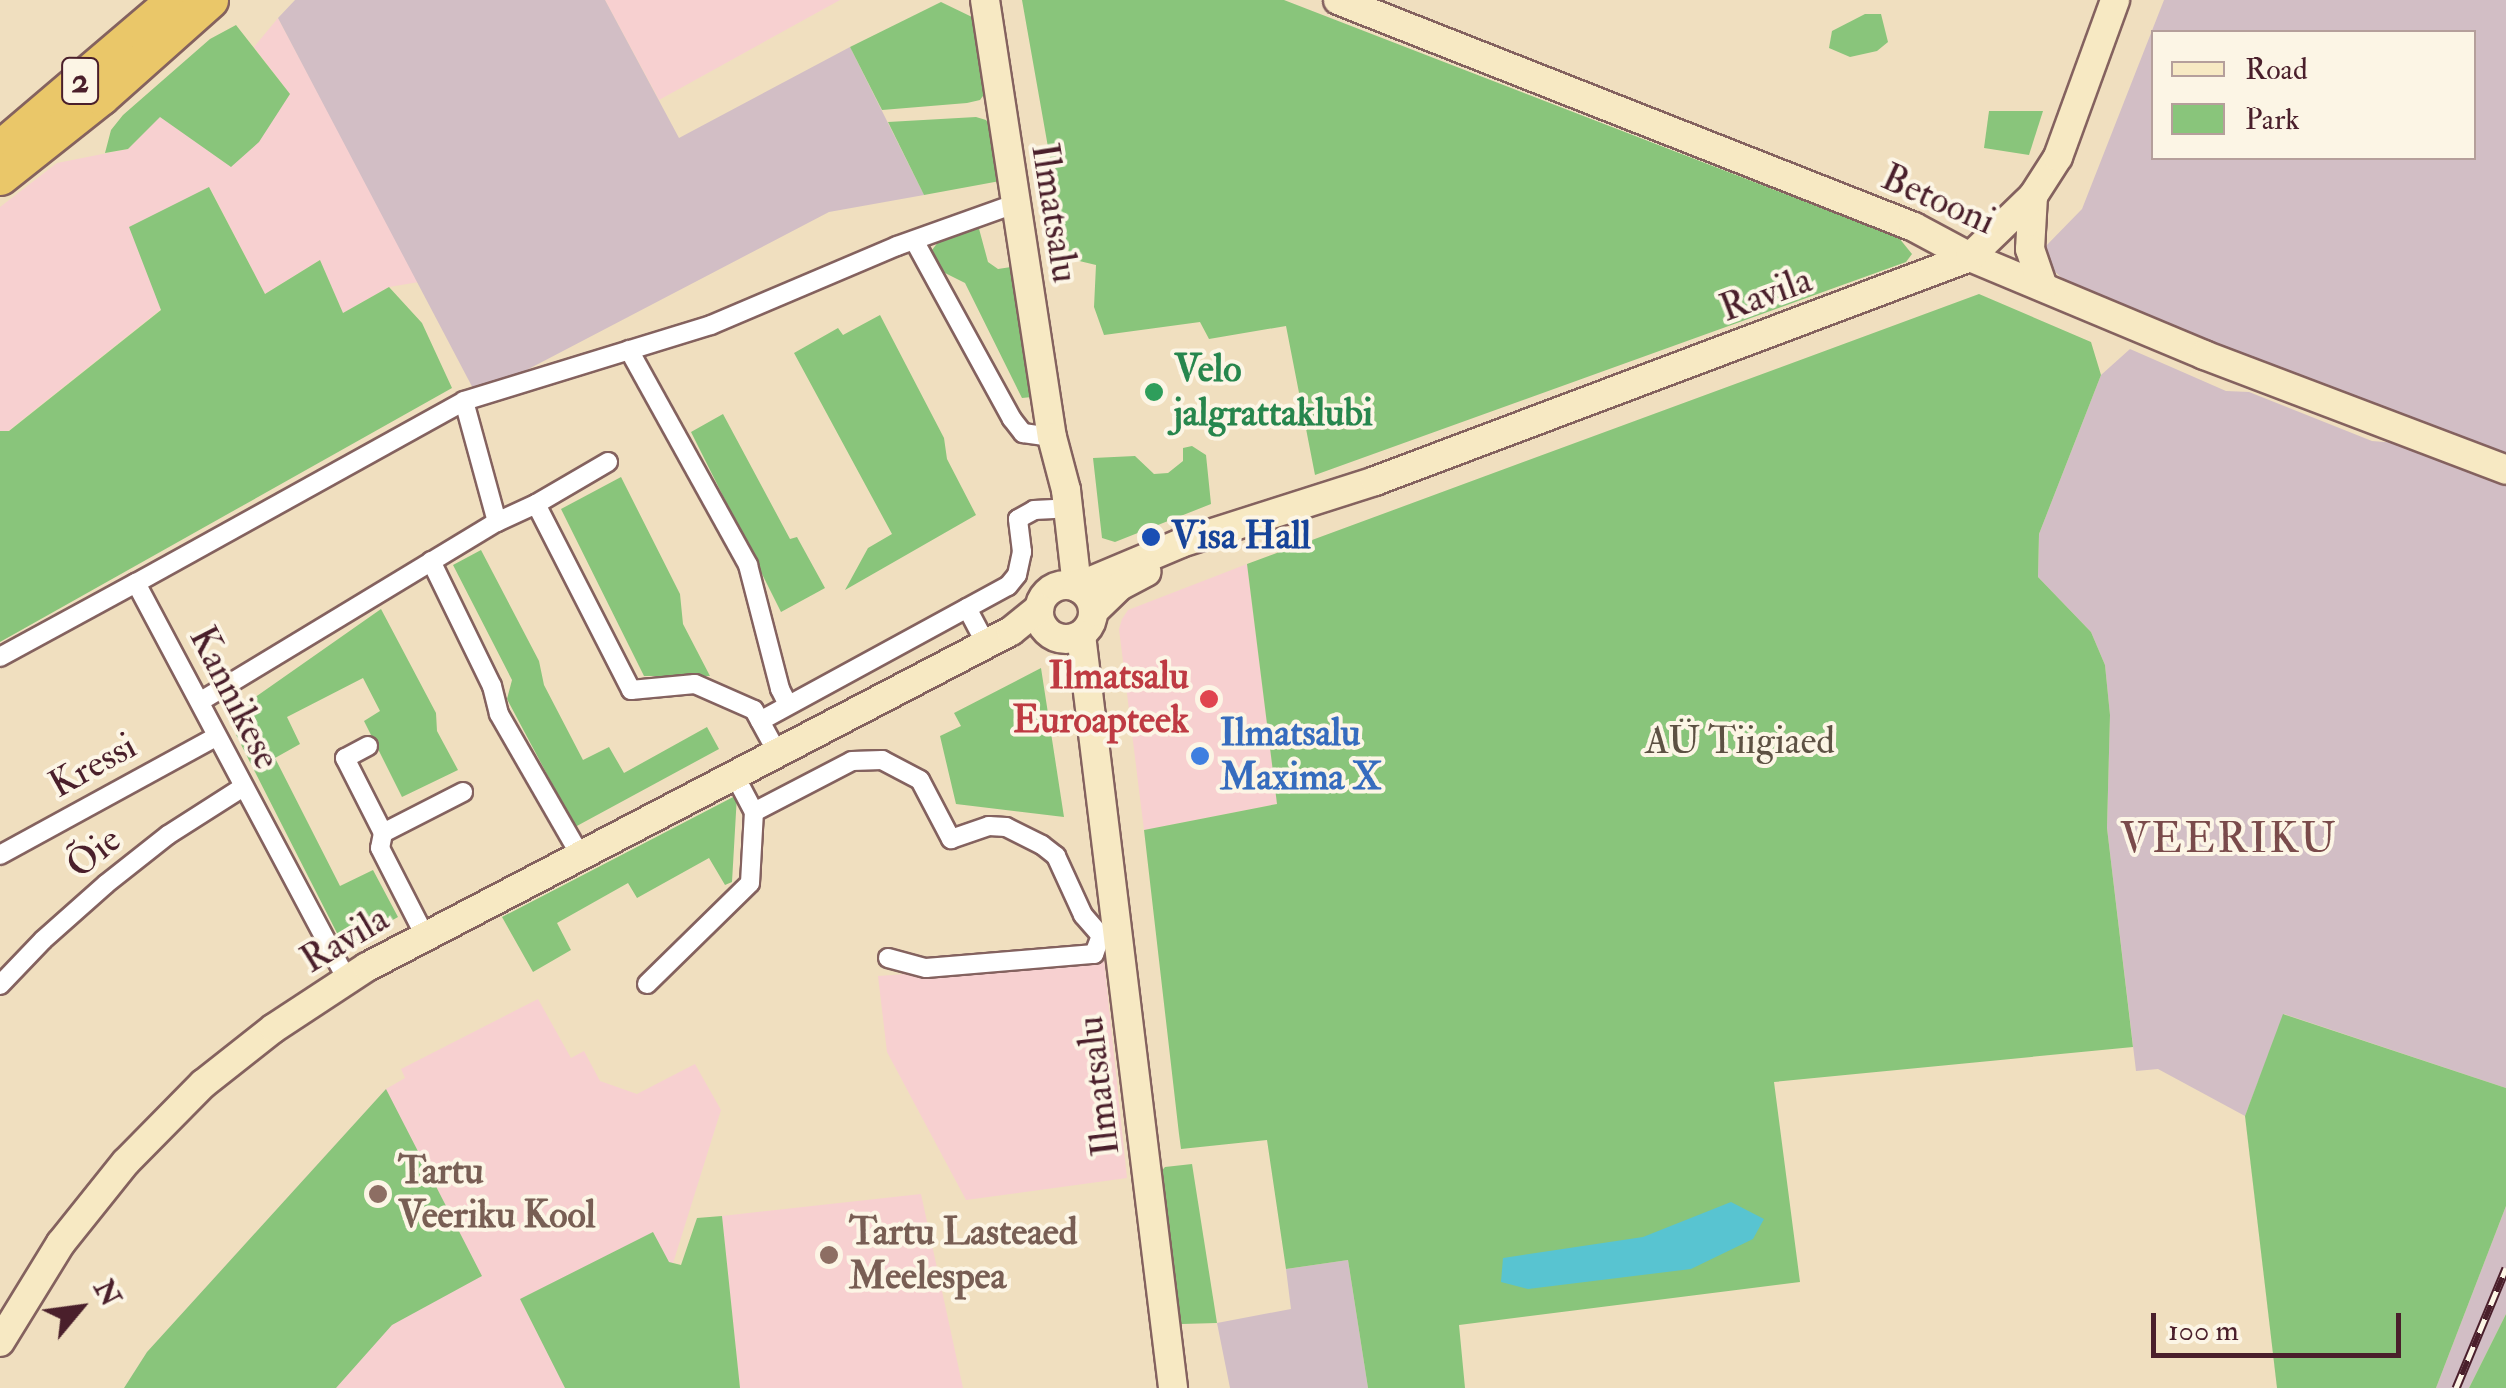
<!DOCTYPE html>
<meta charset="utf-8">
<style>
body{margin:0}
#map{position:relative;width:2506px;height:1388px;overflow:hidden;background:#f0dfbf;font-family:"IM FELL Double Pica",serif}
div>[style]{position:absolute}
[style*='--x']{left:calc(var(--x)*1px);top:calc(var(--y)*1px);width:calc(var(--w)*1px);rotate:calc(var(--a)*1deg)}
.built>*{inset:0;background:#f7d0d0}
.industrial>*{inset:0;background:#d2bec5}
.green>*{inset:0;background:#89c57b}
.water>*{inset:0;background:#58c4d1}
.roads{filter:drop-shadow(2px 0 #84625f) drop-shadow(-2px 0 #84625f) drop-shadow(0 2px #84625f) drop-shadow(0 -2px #84625f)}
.street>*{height:18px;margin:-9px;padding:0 9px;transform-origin:9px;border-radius:9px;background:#fff}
.secondary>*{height:28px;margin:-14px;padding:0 14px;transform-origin:14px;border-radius:14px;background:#f7e9c3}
.secondary>.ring{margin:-14px;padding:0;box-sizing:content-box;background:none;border:28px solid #f7e9c3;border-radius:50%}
.highway>*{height:35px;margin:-17.5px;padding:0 17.5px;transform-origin:17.5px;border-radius:17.5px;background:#eac769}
.rail>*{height:9px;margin-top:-4.5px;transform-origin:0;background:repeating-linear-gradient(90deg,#fcf5e5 0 15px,#4a1f2b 0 30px);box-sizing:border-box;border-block:2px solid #4a1f2b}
.dots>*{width:28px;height:28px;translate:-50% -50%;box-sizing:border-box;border:5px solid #fcf5e5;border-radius:50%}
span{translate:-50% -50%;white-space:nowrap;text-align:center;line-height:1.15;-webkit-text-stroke:8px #fcf5e5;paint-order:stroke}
.shield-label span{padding:2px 8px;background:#fcf5e5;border:2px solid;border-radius:8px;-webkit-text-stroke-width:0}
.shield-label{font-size:35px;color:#4a1f2b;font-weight:700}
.street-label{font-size:38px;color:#4a1f2b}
.leisure-label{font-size:38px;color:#27864d;font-weight:700}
.left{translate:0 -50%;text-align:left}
.transit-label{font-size:38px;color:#164399;font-weight:700}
.health-label{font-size:38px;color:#be3a42;font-weight:700}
.right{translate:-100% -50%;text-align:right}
.shop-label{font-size:38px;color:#366cbe;font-weight:700}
.park-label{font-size:38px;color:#5d5143}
.education-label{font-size:38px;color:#785e54;font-weight:700}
.quarter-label{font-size:42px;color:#7a4b4b;letter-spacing:2.5px}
.legend{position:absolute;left:2151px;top:30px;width:325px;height:130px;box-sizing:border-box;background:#fcf5e5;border:2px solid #b59f9b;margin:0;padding:12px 18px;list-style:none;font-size:30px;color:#4a1f2b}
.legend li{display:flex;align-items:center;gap:20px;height:50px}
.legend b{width:50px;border:2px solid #b59f9b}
.north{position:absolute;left:30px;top:1258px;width:100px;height:100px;-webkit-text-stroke:8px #fcf5e5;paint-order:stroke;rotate:61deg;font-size:28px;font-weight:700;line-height:40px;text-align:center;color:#4a1f2b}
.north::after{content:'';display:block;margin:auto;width:35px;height:45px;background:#4a1f2b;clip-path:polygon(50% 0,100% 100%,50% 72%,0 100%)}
.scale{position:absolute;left:2151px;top:1313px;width:250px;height:45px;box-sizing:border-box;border:5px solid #4a1f2b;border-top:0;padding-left:12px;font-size:30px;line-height:35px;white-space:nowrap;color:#4a1f2b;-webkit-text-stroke:8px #fcf5e5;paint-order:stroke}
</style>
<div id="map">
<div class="built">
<div style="clip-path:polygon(605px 0,840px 0,659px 100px)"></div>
<div style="clip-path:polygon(278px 18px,419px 282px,389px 287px,343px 313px,320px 260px,265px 294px,210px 188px,161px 309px,8px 431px,0 431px,0 207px,57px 163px,128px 149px,160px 116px,230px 166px,290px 94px,254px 47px)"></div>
<div style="clip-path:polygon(1247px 564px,1277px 804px,1144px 830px,1119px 629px,1122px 619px,1128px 610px)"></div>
<div style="clip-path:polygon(1104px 960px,1127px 1178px,966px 1200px,887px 1052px,878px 976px)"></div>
<div style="clip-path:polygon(538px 999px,571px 1058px,584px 1051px,600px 1081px,637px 1094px,695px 1064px,721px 1110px,634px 1388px,124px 1388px,147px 1352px,386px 1089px,405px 1078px,401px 1069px)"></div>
<div style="clip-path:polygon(921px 1194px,963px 1388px,740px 1388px,722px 1216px)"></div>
</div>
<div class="industrial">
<div style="clip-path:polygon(295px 0,605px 0,679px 138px,850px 47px,924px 195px,829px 212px,477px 396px,278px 18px)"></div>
<div style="clip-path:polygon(evenodd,2164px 0,2506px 0,2506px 460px,2298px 382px,2064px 280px,2043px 261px,2043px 249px,2082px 209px,2164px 0,2154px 32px,2474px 32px,2474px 158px,2154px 158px,2154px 32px)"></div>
<div style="clip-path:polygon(2130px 349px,2226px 391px,2249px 392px,2372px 441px,2397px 443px,2506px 485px,2506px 1088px,2284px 1014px,2245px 1116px,2158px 1069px,2136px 1071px,2107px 828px,2110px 715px,2105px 665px,2091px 632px,2038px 577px,2039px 534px,2101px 375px)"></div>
<div style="clip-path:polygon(2506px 1206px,2506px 1314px,2469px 1388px,2436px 1388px)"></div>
<div style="clip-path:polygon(1348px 1260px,1368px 1388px,1230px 1388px,1217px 1323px,1291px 1309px,1286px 1269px)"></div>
</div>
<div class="green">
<div style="clip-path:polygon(1022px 0,1284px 0,1899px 238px,1912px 254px,1906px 262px,1315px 475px,1286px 326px,1209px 339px,1200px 322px,1104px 335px,1094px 307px,1096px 265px,1071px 259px,1063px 232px)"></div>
<div style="clip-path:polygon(941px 2px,972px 17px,988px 89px,980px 100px,967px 103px,882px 110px,850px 47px)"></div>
<div style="clip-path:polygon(1865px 14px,1881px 14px,1888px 42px,1877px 51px,1850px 57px,1829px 48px,1832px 31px)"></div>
<div style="clip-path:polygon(236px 25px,290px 94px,259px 142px,231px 167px,160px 117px,128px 149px,105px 153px,111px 130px,123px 115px,210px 39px)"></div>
<div style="clip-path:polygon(1989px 111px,2043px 111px,2029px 155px,1984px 148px)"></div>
<div style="clip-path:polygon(976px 117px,986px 120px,992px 129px,1000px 181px,924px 195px,888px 122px)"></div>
<div style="clip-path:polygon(209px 187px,265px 294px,320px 260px,343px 313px,389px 287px,422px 323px,452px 388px,0 642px,0 431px,9px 431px,161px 310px,129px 227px)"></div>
<div style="clip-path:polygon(978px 225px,988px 262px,998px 269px,1011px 267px,1032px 397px,1022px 398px,965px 283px,941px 271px,932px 250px,942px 237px)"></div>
<div style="clip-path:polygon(1979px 294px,2091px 342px,2101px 375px,2039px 534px,2038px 577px,2091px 632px,2105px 665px,2110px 715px,2107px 828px,2133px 1047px,1774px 1082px,1800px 1282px,1459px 1325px,1465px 1388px,1368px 1388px,1348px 1260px,1286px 1269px,1267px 1140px,1181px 1149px,1179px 1134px,1144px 830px,1277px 804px,1247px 564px)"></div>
<div style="clip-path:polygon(880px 315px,944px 438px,947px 459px,976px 515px,845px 590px,868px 548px,892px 534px,794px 353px,838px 328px,843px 335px)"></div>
<div style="clip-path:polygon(723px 414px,790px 539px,797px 537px,825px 588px,781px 612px,691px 432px)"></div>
<div style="clip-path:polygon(1192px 446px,1206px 455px,1211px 504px,1115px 542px,1102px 538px,1093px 458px,1135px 456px,1154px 474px,1168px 473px,1183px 461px,1183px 448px)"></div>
<div style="clip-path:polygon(621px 477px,680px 594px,683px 624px,710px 676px,644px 676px,561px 509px)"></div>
<div style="clip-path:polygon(481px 550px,539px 661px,544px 685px,583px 760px,609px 747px,624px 773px,707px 727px,719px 749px,575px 827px,507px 699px,512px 680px,453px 565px)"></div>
<div style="clip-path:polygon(381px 609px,436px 713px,437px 731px,458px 770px,402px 797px,364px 721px,380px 711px,363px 678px,287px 717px,300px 744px,275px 758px,340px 886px,373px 870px,398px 917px,354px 942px,339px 937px,227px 717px)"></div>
<div style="clip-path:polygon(1041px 668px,1064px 817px,956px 804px,940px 736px,961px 726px,954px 713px)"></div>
<div style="clip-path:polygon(737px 795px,732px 882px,725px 885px,709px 858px,637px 898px,628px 883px,557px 923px,571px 950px,533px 972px,502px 917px)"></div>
<div style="clip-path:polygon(2283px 1014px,2506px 1088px,2506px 1206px,2436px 1388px,2277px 1388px,2245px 1116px)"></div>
<div style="clip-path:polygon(386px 1089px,482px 1276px,392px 1325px,336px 1388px,124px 1388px,147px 1352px)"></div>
<div style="clip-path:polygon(1192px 1164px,1217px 1323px,1182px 1324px,1175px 1320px,1159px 1174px,1165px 1167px)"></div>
<div style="clip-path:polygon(722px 1216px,740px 1388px,565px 1388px,520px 1299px,653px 1232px,669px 1262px,681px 1265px,697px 1218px)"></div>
<div style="clip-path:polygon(2506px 1314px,2506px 1388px,2469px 1388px)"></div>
</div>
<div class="water">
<div style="clip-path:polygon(1731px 1202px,1764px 1219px,1753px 1239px,1691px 1269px,1528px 1289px,1501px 1282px,1503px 1258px,1643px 1237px)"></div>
</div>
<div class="roads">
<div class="street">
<div style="--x:915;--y:242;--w:202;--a:61.3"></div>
<div style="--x:1012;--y:419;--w:18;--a:52"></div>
<div style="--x:1023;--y:433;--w:29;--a:8"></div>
<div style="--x:629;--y:350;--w:246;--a:61"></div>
<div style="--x:748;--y:565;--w:128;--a:75.5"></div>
<div style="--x:780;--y:689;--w:18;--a:63"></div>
<div style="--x:608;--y:462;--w:83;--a:149.7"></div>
<div style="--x:536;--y:504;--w:209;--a:62.9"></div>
<div style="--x:631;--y:690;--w:64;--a:-5.4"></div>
<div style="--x:695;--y:684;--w:64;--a:23.8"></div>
<div style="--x:754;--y:710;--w:48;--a:61.3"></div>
<div style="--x:497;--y:522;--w:43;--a:-24.8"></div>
<div style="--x:431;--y:561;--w:139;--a:64"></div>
<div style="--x:492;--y:686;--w:29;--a:76"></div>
<div style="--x:499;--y:714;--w:163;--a:60.1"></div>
<div style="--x:136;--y:583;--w:375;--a:-29"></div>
<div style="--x:464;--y:401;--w:258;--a:-17.1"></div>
<div style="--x:711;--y:325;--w:202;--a:-23"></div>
<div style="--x:897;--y:246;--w:124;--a:-19.7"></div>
<div style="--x:967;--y:608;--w:41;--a:62.2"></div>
<div style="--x:0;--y:657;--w:155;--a:-28.6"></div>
<div style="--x:136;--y:583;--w:450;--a:62"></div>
<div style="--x:201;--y:701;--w:346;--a:-31.2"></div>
<div style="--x:497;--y:522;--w:125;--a:-105.3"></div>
<div style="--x:760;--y:721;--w:282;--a:-28.6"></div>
<div style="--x:1008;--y:586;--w:14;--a:-51"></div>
<div style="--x:1017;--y:575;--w:24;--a:-78"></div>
<div style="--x:1022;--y:552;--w:33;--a:-97"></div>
<div style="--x:1018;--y:519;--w:18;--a:-29"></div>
<div style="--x:1034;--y:510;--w:20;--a:-3"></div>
<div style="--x:368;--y:746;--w:26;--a:152"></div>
<div style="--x:345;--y:758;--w:84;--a:63.1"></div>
<div style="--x:383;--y:833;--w:15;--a:101"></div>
<div style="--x:380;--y:848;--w:99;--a:62.9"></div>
<div style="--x:754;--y:812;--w:110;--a:-27.5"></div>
<div style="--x:852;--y:761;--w:30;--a:-2"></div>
<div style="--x:882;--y:760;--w:43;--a:27.8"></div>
<div style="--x:920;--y:780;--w:67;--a:62.3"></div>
<div style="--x:951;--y:839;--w:40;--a:-18.9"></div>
<div style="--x:989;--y:826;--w:17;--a:3"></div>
<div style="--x:1006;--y:827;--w:40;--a:26.6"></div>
<div style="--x:1042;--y:845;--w:18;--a:38"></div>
<div style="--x:1056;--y:856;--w:65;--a:65.4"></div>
<div style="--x:1083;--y:915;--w:28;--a:49"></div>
<div style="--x:1101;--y:936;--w:17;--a:0"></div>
<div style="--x:383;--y:833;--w:90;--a:-27.1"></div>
<div style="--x:0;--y:855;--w:247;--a:-28.7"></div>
<div style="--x:888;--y:958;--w:39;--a:15"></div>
<div style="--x:926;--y:968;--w:169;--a:-4.8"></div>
<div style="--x:1094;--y:954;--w:19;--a:-69"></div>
<div style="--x:647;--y:984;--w:144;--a:-44.4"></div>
<div style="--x:750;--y:883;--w:71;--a:-86.8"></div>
<div style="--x:754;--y:812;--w:43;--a:-117.8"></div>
<div style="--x:0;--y:985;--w:62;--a:-46.3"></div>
<div style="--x:43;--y:940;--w:84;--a:-41.6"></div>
<div style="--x:106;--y:884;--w:79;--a:-38.3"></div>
<div style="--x:168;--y:835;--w:89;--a:-32.6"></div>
</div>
<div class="secondary">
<div style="--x:985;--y:0;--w:442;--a:81.3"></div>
<div style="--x:1052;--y:437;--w:55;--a:75.2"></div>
<div style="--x:1066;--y:490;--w:98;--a:83.5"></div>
<div style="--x:1338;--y:0;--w:619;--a:21.51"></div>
<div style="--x:1914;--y:227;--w:64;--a:28.2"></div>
<div style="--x:1970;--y:257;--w:254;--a:22.7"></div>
<div style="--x:2204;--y:355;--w:323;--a:20.8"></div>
<div style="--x:2033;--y:196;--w:53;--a:93.2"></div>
<div style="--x:2030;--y:249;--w:40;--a:71.1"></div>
<div class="ring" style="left:1039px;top:585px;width:26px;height:26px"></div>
<div style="--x:1077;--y:587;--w:113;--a:-22.9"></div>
<div style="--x:1181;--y:543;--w:204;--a:-17.7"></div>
<div style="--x:1375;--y:481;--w:636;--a:-20.63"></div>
<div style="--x:1970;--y:257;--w:88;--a:-44.1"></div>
<div style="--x:2033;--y:196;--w:46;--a:-57.3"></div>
<div style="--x:2058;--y:157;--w:167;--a:-70"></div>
<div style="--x:1093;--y:612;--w:37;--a:-44"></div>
<div style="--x:1120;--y:586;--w:30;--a:-28"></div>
<div style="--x:1081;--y:635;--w:759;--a:83.03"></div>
<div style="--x:0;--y:1342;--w:116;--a:-58.4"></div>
<div style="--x:61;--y:1243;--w:104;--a:-51.3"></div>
<div style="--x:126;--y:1162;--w:110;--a:-45.4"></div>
<div style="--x:203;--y:1084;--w:90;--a:-38.3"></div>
<div style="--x:274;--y:1028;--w:111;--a:-33.3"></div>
<div style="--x:367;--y:967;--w:726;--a:-27.55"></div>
<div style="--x:1011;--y:631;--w:36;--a:-39"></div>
</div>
<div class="highway">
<div style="--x:7;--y:142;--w:219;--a:-40.4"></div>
<div style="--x:0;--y:177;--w:129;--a:-38.4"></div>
<div style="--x:101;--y:97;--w:146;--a:-41.7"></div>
</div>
</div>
<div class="rail">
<div style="--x:2456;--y:1388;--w:130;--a:-67.4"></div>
</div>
<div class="dots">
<div style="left:1154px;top:392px;background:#2e9e5b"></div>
<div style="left:1151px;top:537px;background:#1a4fb4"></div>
<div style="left:1209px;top:699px;background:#e0444e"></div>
<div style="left:1200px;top:756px;background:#3f7fe0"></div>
<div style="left:378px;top:1194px;background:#8d6e63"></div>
<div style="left:829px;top:1255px;background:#8d6e63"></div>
</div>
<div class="shield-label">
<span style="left:80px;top:81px">2</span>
</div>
<div class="street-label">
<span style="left:1938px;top:200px;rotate:24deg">Betooni</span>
<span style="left:1054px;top:213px;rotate:81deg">Ilmatsalu</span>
<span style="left:1766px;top:295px;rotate:-20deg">Ravila</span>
<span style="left:234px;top:698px;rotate:63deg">Kannikese</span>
<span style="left:93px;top:766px;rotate:-29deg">Kressi</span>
<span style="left:94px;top:853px;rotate:-39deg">Õie</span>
<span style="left:345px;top:940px;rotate:-31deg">Ravila</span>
<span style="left:1099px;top:1086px;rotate:-97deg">Ilmatsalu</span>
</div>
<div class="leisure-label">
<span class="left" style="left:1174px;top:392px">Velo<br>jalgrattaklubi</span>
</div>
<div class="transit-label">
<span class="left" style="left:1171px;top:537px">Visa Hall</span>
</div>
<div class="health-label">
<span class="right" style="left:1189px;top:699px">Ilmatsalu<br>Euroapteek</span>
</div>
<div class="shop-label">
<span class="left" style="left:1220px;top:756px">Ilmatsalu<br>Maxima X</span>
</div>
<div class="park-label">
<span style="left:1740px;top:742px">AÜ Tiigiaed</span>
</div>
<div class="education-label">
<span class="left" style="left:398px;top:1194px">Tartu<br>Veeriku Kool</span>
<span class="left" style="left:849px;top:1255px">Tartu Lasteaed<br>Meelespea</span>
</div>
<div class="quarter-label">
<span style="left:2229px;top:839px">VEERIKU</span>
</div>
<ul class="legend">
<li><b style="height:12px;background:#f7e9c3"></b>Road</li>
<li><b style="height:28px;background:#89c57b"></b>Park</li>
</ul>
<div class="north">N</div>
<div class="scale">100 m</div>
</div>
